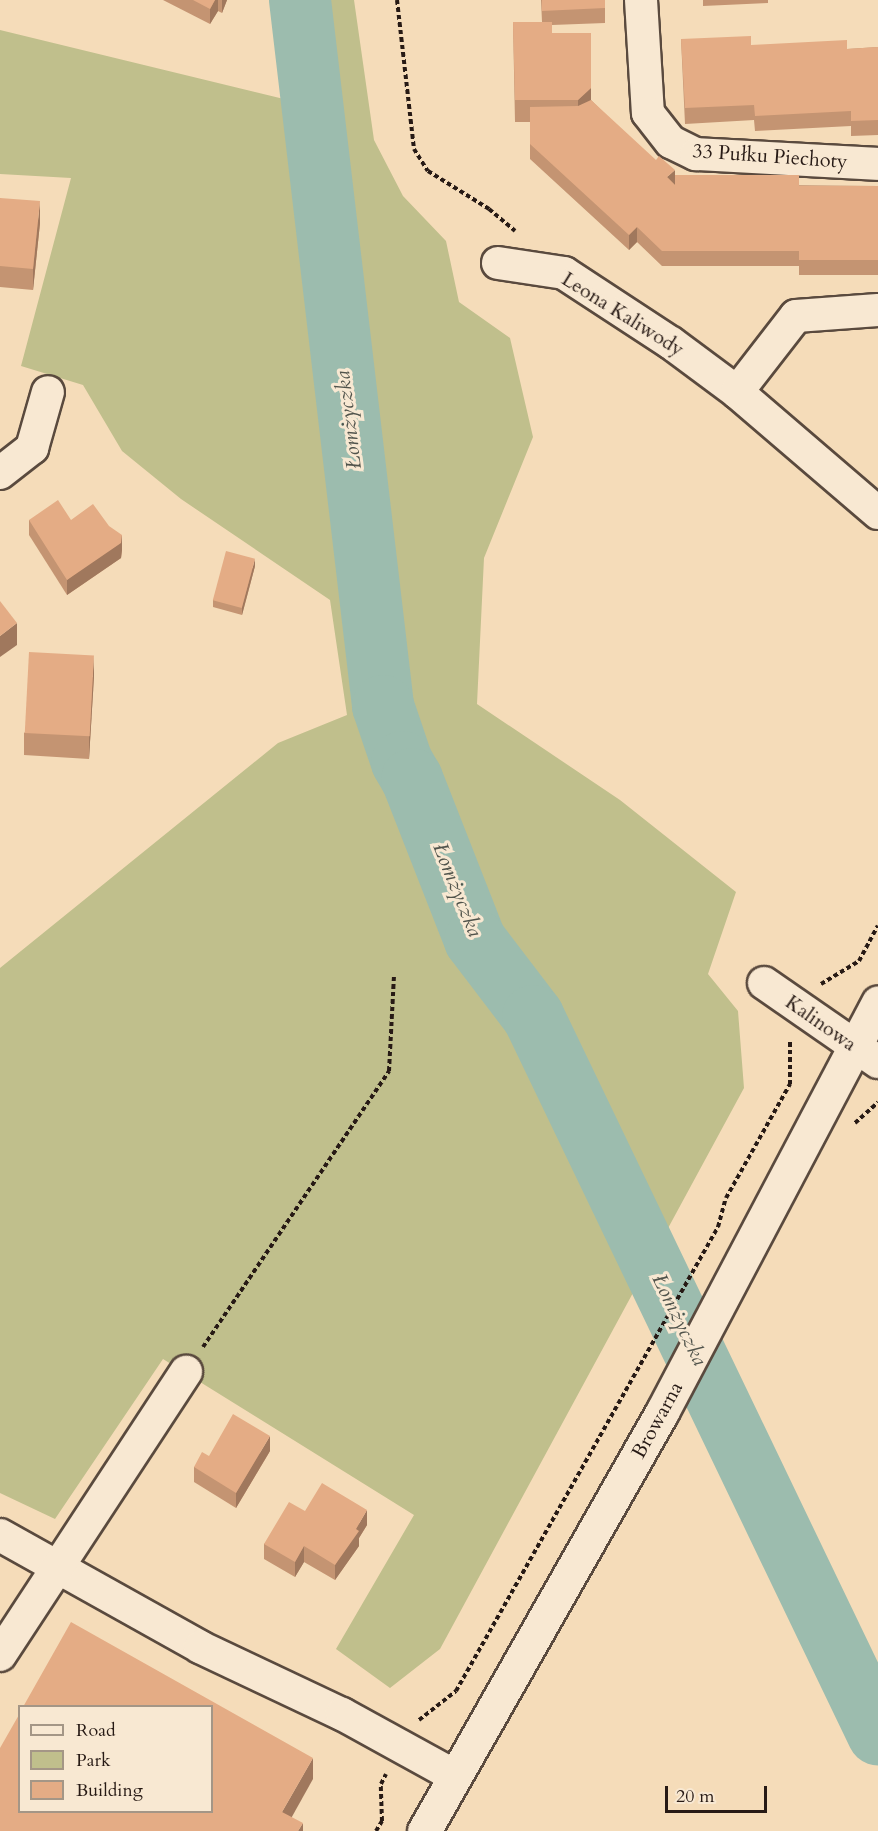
<!DOCTYPE html>
<meta charset="utf-8">
<style>
body{margin:0}
#map{position:relative;width:878px;height:1831px;overflow:hidden;background:#f5dcb9;font-family:Cardo,serif}
div>[style]{position:absolute}
[style*='--x']{left:calc(var(--x)*1px);top:calc(var(--y)*1px);width:calc(var(--w)*1px);rotate:calc(var(--a)*1deg)}
.green>*{inset:0;background:#c0bf8c}
.river>*{height:62px;margin:-31px;padding:0 31px;transform-origin:31px;border-radius:31px;background:#9cbcae}
.path>*{height:4px;margin-top:-2px;transform-origin:0;background:repeating-linear-gradient(90deg,#271a15 0 4.5px,transparent 0 7.5px)}
.roads{filter:drop-shadow(2px 0 #5a4a3e) drop-shadow(-2px 0 #5a4a3e) drop-shadow(0 2px #5a4a3e) drop-shadow(0 -2px #5a4a3e)}
.minor>*{height:32px;margin:-16px;padding:0 16px;transform-origin:16px;border-radius:16px;background:#f8e8d2}
.tertiary>*{height:33px;margin:-16.5px;padding:0 16.5px;transform-origin:16.5px;border-radius:16.5px;background:#f8e8d2}
.wall>*{inset:0;background:#c49472}
.shaded-wall>*{inset:0;background:#a0785d}
.building>*{inset:0;background:#e4ac85;transform-origin:0 0}
span{translate:-50% -50%;white-space:nowrap;text-align:center;line-height:1.15;-webkit-text-stroke:6px #f8e8d2;paint-order:stroke}
.street-label{font-size:20px;color:#271a15}
.water-label{font-size:21px;color:#50534b;font-style:italic}
.legend{position:absolute;left:18px;top:1705px;width:195px;height:108px;box-sizing:border-box;background:#f8e8d2;border:2px solid #a49686;margin:0;padding:8px 10px;list-style:none;font-size:18px;color:#271a15}
.legend li{display:flex;align-items:center;gap:12px;height:30px}
.legend b{width:30px;border:2px solid #a49686}
.scale{position:absolute;left:665px;top:1786px;width:102px;height:27px;box-sizing:border-box;border:3px solid #271a15;border-top:0;padding-left:8px;font-size:18px;line-height:21px;white-space:nowrap;color:#271a15;-webkit-text-stroke:4px #f8e8d2;paint-order:stroke}
</style>
<div id="map">
<div class="green">
<div style="clip-path:polygon(278px 0,354px 0,374px 140px,403px 196px,446px 241px,459px 302px,510px 338px,533px 437px,484px 558px,477px 704px,620px 800px,736px 892px,708px 974px,738px 1011px,744px 1088px,440px 1649px,390px 1688px,336px 1649px,414px 1515px,163px 1359px,55px 1519px,0 1493px,0 968px,278px 743px,347px 715px,330px 600px,181px 499px,122px 451px,83px 385px,21px 366px,71px 178px,0 174px,0 30px,288px 100px)"></div>
</div>
<div class="river">
<div style="--x:300;--y:0;--w:711;--a:83.29"></div>
<div style="--x:383;--y:706;--w:59;--a:71.3"></div>
<div style="--x:402;--y:762;--w:20;--a:60"></div>
<div style="--x:412;--y:779;--w:173;--a:68.6"></div>
<div style="--x:475;--y:940;--w:96;--a:52.7"></div>
<div style="--x:533;--y:1016;--w:797;--a:64.34"></div>
</div>
<div class="path">
<div style="--x:397;--y:0;--w:150;--a:83.5"></div>
<div style="--x:414;--y:149;--w:26;--a:58"></div>
<div style="--x:428;--y:171;--w:72;--a:31.9"></div>
<div style="--x:489;--y:209;--w:34;--a:40"></div>
<div style="--x:821;--y:984;--w:44;--a:-31.2"></div>
<div style="--x:859;--y:961;--w:40;--a:-62"></div>
<div style="--x:855;--y:1123;--w:31;--a:-42"></div>
<div style="--x:203;--y:1347;--w:333;--a:-56"></div>
<div style="--x:389;--y:1071;--w:96;--a:-87"></div>
<div style="--x:419;--y:1720;--w:47;--a:-38.1"></div>
<div style="--x:456;--y:1691;--w:533;--a:-60.55"></div>
<div style="--x:718;--y:1227;--w:30;--a:-75"></div>
<div style="--x:726;--y:1198;--w:131;--a:-60.7"></div>
<div style="--x:790;--y:1084;--w:44;--a:-90"></div>
<div style="--x:376;--y:1831;--w:12;--a:-59"></div>
<div style="--x:382;--y:1821;--w:37;--a:-92"></div>
<div style="--x:381;--y:1784;--w:11;--a:-63"></div>
</div>
<div class="roads">
<div class="minor">
<div style="--x:641;--y:0;--w:113;--a:86.5"></div>
<div style="--x:648;--y:113;--w:37;--a:52"></div>
<div style="--x:671;--y:142;--w:28;--a:26"></div>
<div style="--x:696;--y:154;--w:182;--a:3.1"></div>
<div style="--x:498;--y:263;--w:67;--a:8.6"></div>
<div style="--x:564;--y:273;--w:128;--a:33.2"></div>
<div style="--x:671;--y:343;--w:82;--a:36.6"></div>
<div style="--x:737;--y:392;--w:186;--a:40.6"></div>
<div style="--x:737;--y:392;--w:96;--a:-52.2"></div>
<div style="--x:796;--y:316;--w:82;--a:-4.2"></div>
<div style="--x:0;--y:473;--w:41;--a:-38"></div>
<div style="--x:32;--y:448;--w:58;--a:-74.1"></div>
<div style="--x:764;--y:983;--w:139;--a:34.7"></div>
<div style="--x:0;--y:1535;--w:229;--a:29.2"></div>
<div style="--x:200;--y:1647;--w:157;--a:25.3"></div>
<div style="--x:342;--y:1714;--w:129;--a:28.8"></div>
<div style="--x:0;--y:1655;--w:339;--a:-56.7"></div>
</div>
<div class="tertiary">
<div style="--x:424;--y:1831;--w:482;--a:-60.4"></div>
<div style="--x:662;--y:1412;--w:463;--a:-62.2"></div>
</div>
</div>
<div class="wall">
<div style="clip-path:polygon(163px 0,227px 0,222px 13px,218px 11px,210px 24px)"></div>
<div style="clip-path:polygon(541px 0,605px 0,605px 23px,552px 25px,552px 33px,591px 33px,591px 100px,675px 184px,878px 186px,878px 275px,799px 275px,799px 266px,662px 266px,637px 242px,629px 250px,530px 159px,530px 122px,515px 122px,513px 22px,542px 22px)"></div>
<div style="clip-path:polygon(703px 0,768px 0,768px 3px,703px 6px)"></div>
<div style="clip-path:polygon(681px 39px,751px 45px,847px 49px,878px 47px,878px 135px,851px 136px,851px 126px,755px 131px,754px 120px,685px 124px)"></div>
<div style="clip-path:polygon(0 198px,40px 223px,33px 290px,0 287px)"></div>
<div style="clip-path:polygon(29px 520px,71px 520px,122px 550px,121px 558px,67px 595px,29px 535px)"></div>
<div style="clip-path:polygon(255px 566px,242px 615px,213px 607px,213px 600px)"></div>
<div style="clip-path:polygon(94px 676px,89px 759px,24px 755px,24px 733px)"></div>
<div style="clip-path:polygon(270px 1451px,236px 1508px,194px 1482px,194px 1467px)"></div>
<div style="clip-path:polygon(305px 1511px,367px 1525px,359px 1538px,359px 1546px,335px 1580px,304px 1562px,295px 1577px,264px 1559px,264px 1544px)"></div>
</div>
<div class="shaded-wall">
<div style="clip-path:polygon(215px 0,218px 0,218px 11px,210px 24px,210px 9px)"></div>
<div style="clip-path:polygon(222px 0,227px 0,222px 13px)"></div>
<div style="clip-path:polygon(591px 88px,591px 110px,578px 121px,578px 100px)"></div>
<div style="clip-path:polygon(675px 170px,675px 185px,667px 177px)"></div>
<div style="clip-path:polygon(40px 201px,40px 223px,33px 290px,33px 269px)"></div>
<div style="clip-path:polygon(637px 227px,637px 242px,629px 250px,629px 235px)"></div>
<div style="clip-path:polygon(122px 535px,122px 550px,121px 558px,67px 595px,67px 580px)"></div>
<div style="clip-path:polygon(255px 559px,255px 566px,242px 615px,242px 607px)"></div>
<div style="clip-path:polygon(17px 623px,17px 645px,0 657px,0 636px)"></div>
<div style="clip-path:polygon(94px 655px,94px 676px,89px 759px,89px 737px)"></div>
<div style="clip-path:polygon(270px 1436px,270px 1451px,236px 1508px,236px 1493px)"></div>
<div style="clip-path:polygon(367px 1510px,367px 1525px,359px 1538px,359px 1546px,335px 1580px,335px 1565px)"></div>
<div style="clip-path:polygon(304px 1546px,304px 1562px,295px 1577px,295px 1562px)"></div>
<div style="clip-path:polygon(313px 1758px,313px 1779px,284px 1831px,282px 1812px)"></div>
<div style="clip-path:polygon(303px 1823px,303px 1831px,298px 1831px)"></div>
</div>
<div class="building">
<div style="clip-path:polygon(193px 0,215px 0,210px 9px)"></div>
<div style="clip-path:polygon(542px 0,605px 0,605px 8px,542px 11px)"></div>
<div style="clip-path:polygon(513px 22px,552px 22px,552px 33px,591px 33px,591px 88px,578px 100px,515px 100px)"></div>
<div style="clip-path:polygon(751px 36px,751px 45px,847px 40px,847px 49px,878px 47px,878px 120px,851px 121px,851px 111px,755px 116px,754px 105px,685px 108px,681px 39px)"></div>
<div style="clip-path:polygon(591px 100px,656px 160px,659px 156px,675px 170px,667px 177px,675px 185px,675px 175px,799px 175px,799px 186px,878px 186px,878px 260px,799px 260px,799px 251px,662px 251px,637px 227px,629px 235px,530px 144px,530px 107px,578px 106px)"></div>
<div style="clip-path:polygon(0 198px,40px 201px,33px 269px,0 266px)"></div>
<div style="clip-path:polygon(58px 500px,71px 520px,93px 504px,109px 526px,122px 535px,121px 543px,67px 580px,29px 520px)"></div>
<div style="left:226px;top:551px;width:30px;height:51px;rotate:15deg"></div>
<div style="clip-path:polygon(0 601px,17px 623px,0 636px)"></div>
<div style="left:29px;top:652px;width:65px;height:81px;rotate:3deg"></div>
<div style="clip-path:polygon(233px 1414px,270px 1436px,236px 1493px,194px 1467px,202px 1452px,209px 1456px)"></div>
<div style="clip-path:polygon(322px 1483px,367px 1510px,356px 1529px,359px 1531px,335px 1565px,304px 1546px,295px 1562px,264px 1544px,289px 1502px,305px 1511px)"></div>
<div style="clip-path:polygon(71px 1622px,313px 1758px,282px 1812px,303px 1823px,298px 1831px,0 1831px,0 1748px,20px 1713px,20px 1812px,212px 1812px,212px 1707px,23px 1707px)"></div>
</div>
<div class="street-label">
<span style="left:770px;top:156px;rotate:4deg">33 Pułku Piechoty</span>
<span style="left:623px;top:314px;rotate:32deg">Leona Kaliwody</span>
<span style="left:821px;top:1023px;rotate:35deg">Kalinowa</span>
<span style="left:657px;top:1420px;rotate:-61deg">Browarna</span>
</div>
<div class="water-label">
<span style="left:349px;top:420px;rotate:-97deg">Łomżyczka</span>
<span style="left:457px;top:890px;rotate:68deg">Łomżyczka</span>
<span style="left:679px;top:1320px;rotate:64deg">Łomżyczka</span>
</div>
<ul class="legend">
<li><b style="height:8px;background:#f8e8d2"></b>Road</li>
<li><b style="height:16px;background:#c0bf8c"></b>Park</li>
<li><b style="height:16px;background:#e4ac85"></b>Building</li>
</ul>
<div class="scale">20 m</div>
</div>
